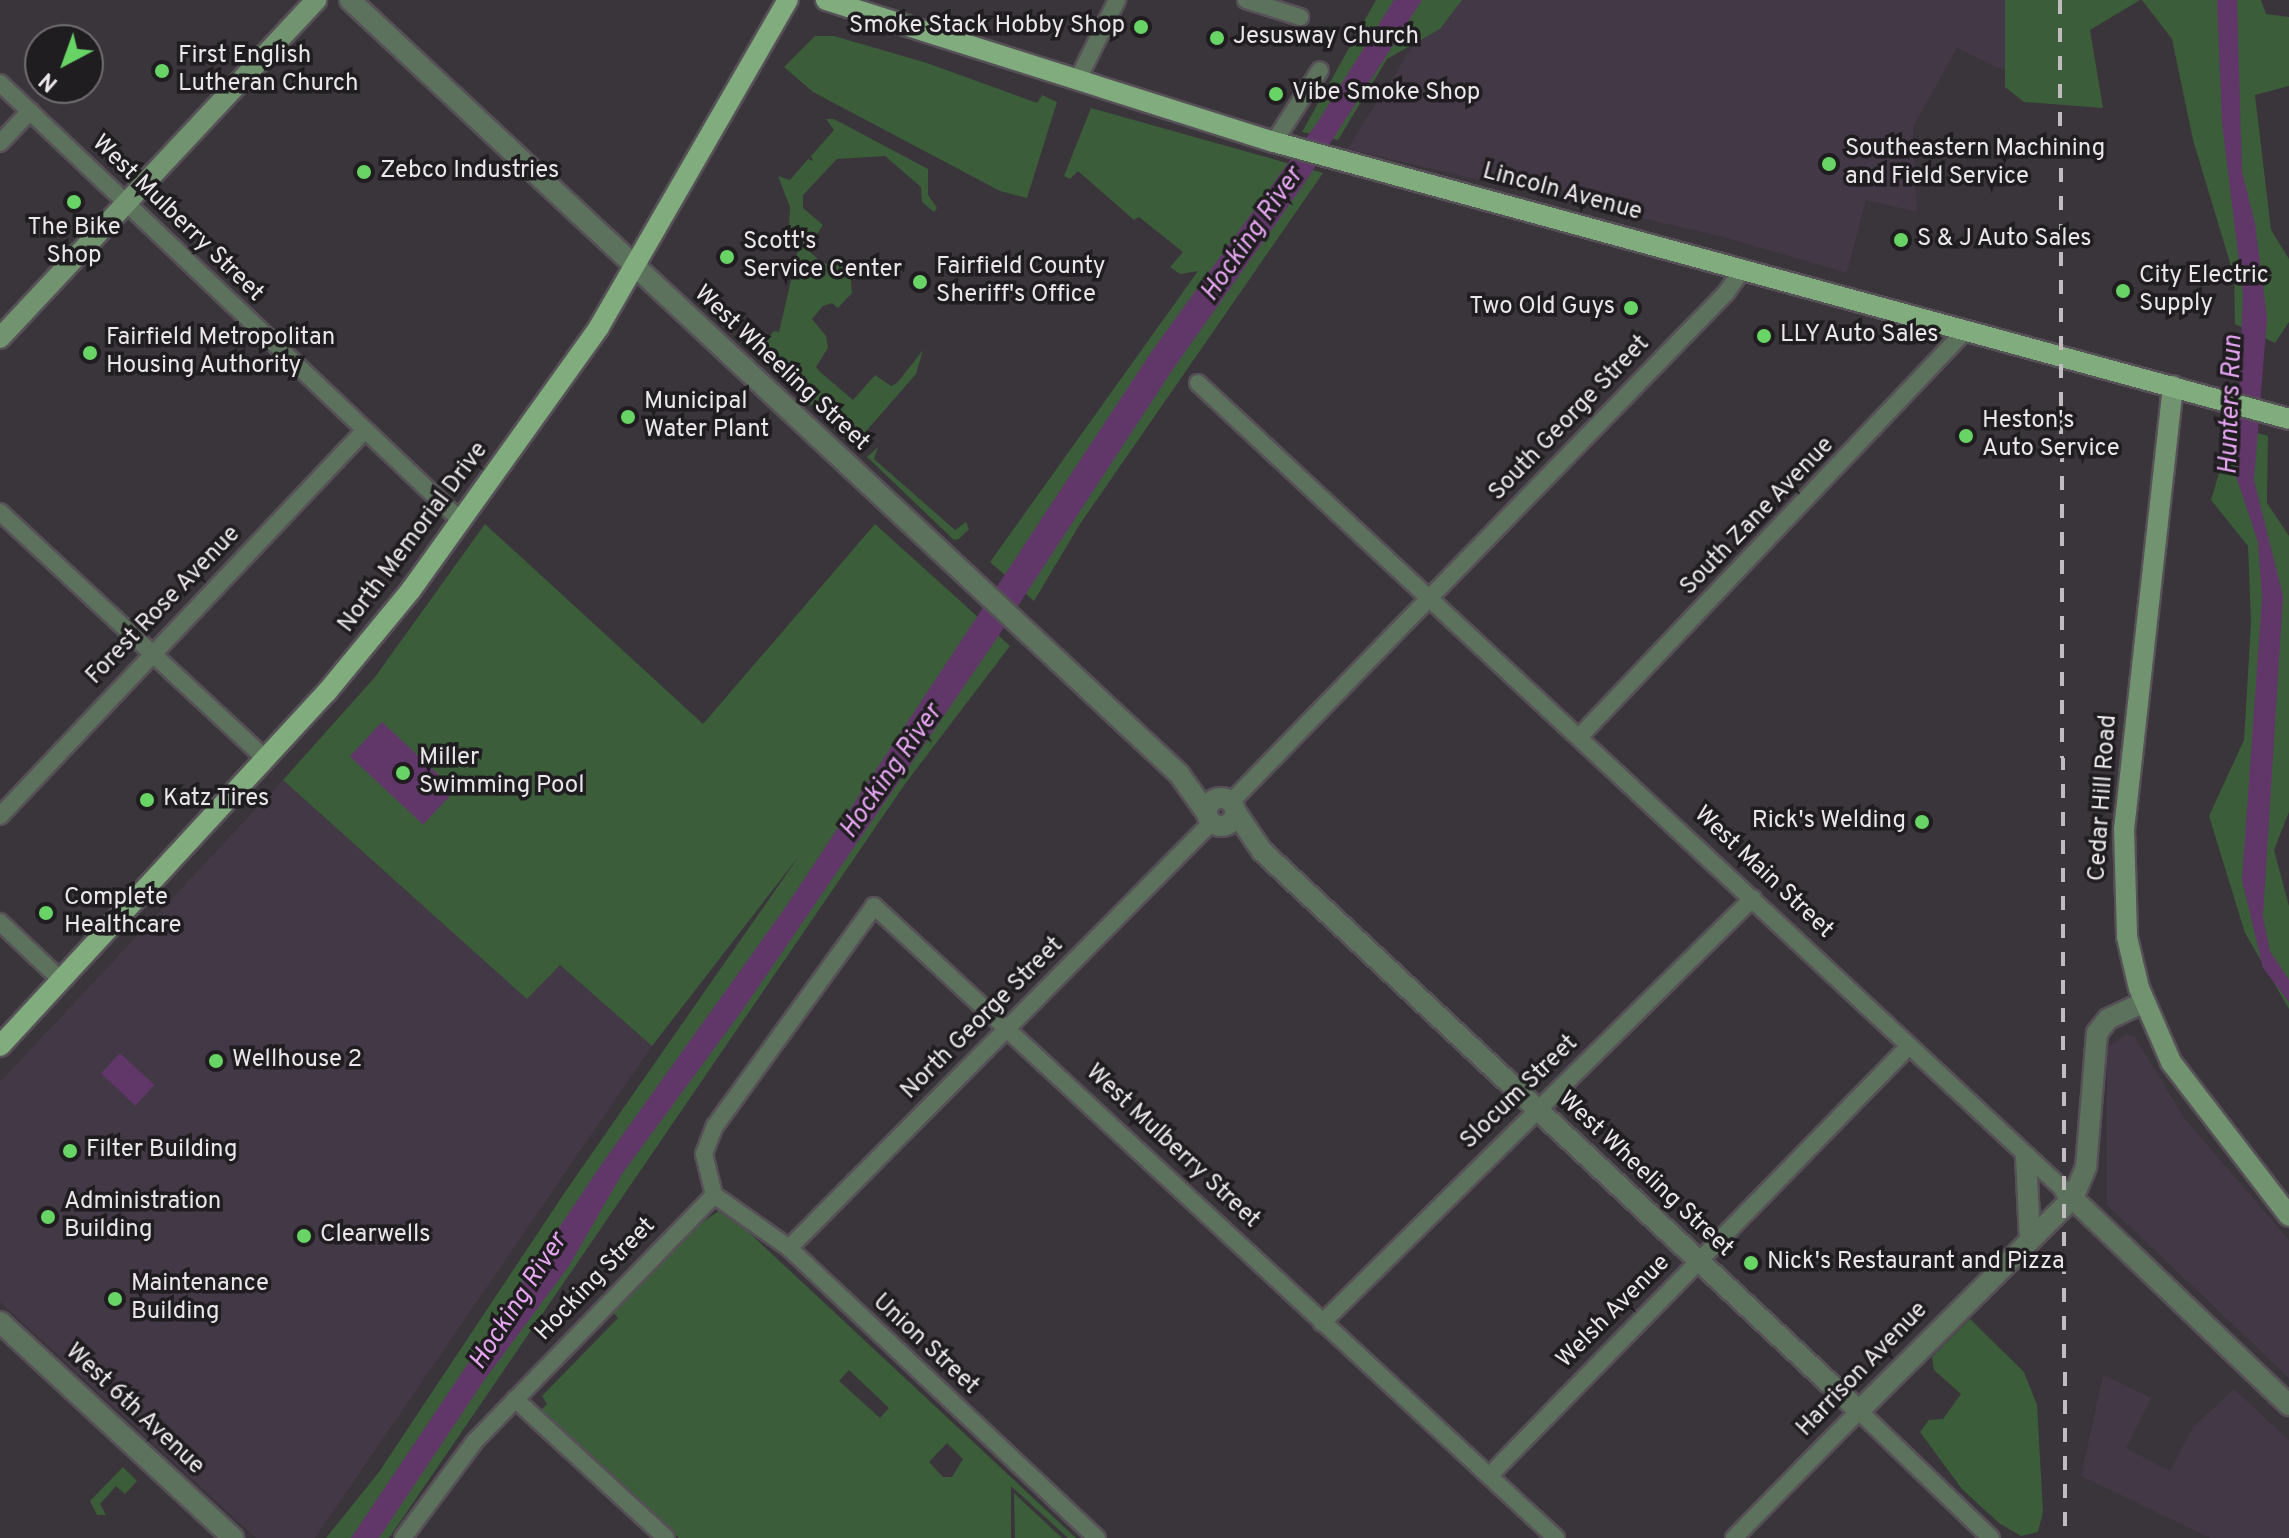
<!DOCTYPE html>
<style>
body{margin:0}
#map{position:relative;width:2289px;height:1538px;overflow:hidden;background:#3a343b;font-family:Overpass,sans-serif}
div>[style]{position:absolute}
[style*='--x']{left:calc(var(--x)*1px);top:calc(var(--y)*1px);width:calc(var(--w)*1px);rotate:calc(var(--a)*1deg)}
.built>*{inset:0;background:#433845}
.green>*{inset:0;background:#3b5d3a}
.water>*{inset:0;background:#613769;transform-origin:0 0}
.roads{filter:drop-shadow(2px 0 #565057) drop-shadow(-2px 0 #565057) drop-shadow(0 2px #565057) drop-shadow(0 -2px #565057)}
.minor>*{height:16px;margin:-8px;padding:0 8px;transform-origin:8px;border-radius:8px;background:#5d725c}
.tertiary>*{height:20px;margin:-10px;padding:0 10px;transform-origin:10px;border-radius:10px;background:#5d725c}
.tertiary>.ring{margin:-10px;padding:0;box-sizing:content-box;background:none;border:20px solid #5d725c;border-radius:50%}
.secondary>*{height:20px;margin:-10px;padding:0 10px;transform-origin:10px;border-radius:10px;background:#72936f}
.primary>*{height:20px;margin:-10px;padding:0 10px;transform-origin:10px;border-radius:10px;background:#81ac7e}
.rail>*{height:4px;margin-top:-2px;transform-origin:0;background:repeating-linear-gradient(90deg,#c0bcc0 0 14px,transparent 0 28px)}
.dots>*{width:22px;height:22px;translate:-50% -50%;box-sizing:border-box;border:4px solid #201d20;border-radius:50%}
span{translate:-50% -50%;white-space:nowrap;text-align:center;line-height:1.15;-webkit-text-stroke:7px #201d20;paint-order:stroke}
.poi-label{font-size:24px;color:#eae6ea}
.right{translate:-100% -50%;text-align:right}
.left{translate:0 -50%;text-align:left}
.street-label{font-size:24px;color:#eae6ea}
.water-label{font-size:26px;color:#e5a5f1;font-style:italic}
.north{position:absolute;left:24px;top:24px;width:80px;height:80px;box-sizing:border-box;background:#201d20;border:2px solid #716d71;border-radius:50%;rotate:221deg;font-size:22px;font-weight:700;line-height:32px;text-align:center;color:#eae6ea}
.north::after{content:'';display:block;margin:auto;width:28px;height:36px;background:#68d465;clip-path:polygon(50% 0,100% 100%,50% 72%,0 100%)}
</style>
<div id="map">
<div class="built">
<div style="clip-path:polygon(1442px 0,2034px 0,2037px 86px,1957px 48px,1913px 127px,1917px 212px,1866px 200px,1847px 273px,1723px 237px,1347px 149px)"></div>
<div style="clip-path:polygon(283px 780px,527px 998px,560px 965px,652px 1046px,315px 1538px,256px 1538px,0 1302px,0 1082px)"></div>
<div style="clip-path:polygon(2127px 1034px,2135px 1037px,2185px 1119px,2289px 1240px,2289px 1378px,2107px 1205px,2107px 1047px)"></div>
<div style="clip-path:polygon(2103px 1375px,2151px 1398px,2126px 1448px,2170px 1471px,2193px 1427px,2234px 1389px,2289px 1440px,2289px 1538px,2210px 1538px,2081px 1476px)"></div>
</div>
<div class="green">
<div style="clip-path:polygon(1376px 0,1462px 0,1440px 29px,1387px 59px,1338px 140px,1302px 132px)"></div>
<div style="clip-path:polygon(2005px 0,2140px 0,2090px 30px,2103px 108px,2024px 102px,2005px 87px)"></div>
<div style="clip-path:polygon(2142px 0,2261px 0,2266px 14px,2289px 17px,2289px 86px,2255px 95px,2271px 230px,2289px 259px,2289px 322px,2275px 343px,2235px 324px,2234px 276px,2193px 140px,2172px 39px)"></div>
<div style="clip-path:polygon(815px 36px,834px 36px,927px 63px,1037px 103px,1042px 95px,1057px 102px,1027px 198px,1000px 191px,813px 92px,784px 67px)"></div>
<div style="clip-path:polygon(1091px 108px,1323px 173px,1080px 524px,1034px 601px,990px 562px,1198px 271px,1180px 274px,1170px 267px,1183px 252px,1139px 217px,1134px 220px,1078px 171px,1070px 179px,1064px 176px)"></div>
<div style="clip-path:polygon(826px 119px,834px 119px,928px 169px,928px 195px,937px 208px,934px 212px,922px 202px,921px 187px,885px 156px,837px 159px,803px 195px,803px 208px,823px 225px,807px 249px,821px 262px,831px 265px,836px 259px,850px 271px,852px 293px,838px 308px,832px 303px,823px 306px,812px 319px,826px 336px,828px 348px,816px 367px,819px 371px,853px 400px,875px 375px,891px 386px,897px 383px,923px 350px,916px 374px,854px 445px,747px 344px,758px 349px,774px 331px,779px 332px,798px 250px,788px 245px,790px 207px,778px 176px,790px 180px,808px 159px,813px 161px,811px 156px,834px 130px)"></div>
<div style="clip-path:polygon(2233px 426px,2268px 436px,2267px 503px,2289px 536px,2289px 812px,2274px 850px,2289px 906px,2289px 1009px,2245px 933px,2209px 816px,2244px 740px,2251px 623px,2248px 546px,2211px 500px)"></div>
<div style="clip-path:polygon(878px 447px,874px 459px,955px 530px,966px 522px,969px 529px,959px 539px,954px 540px,867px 457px)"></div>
<div style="clip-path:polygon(485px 524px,703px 724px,875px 524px,1010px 646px,905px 784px,389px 1538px,326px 1538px,379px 1472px,565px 1192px,799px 856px,652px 1046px,560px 965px,527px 999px,283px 780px,375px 677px)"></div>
<div style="clip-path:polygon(evenodd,719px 1211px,727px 1212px,1076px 1538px,1068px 1538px,1011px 1486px,1011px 1538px,679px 1538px,541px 1410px,547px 1404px,542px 1396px,618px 1318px,612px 1311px,692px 1229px,719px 1211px,849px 1370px,889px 1408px,880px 1418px,839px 1381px,849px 1370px,719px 1211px,947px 1443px,963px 1459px,952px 1477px,943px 1477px,929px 1462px,947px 1443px)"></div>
<div style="clip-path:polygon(1970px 1319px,2024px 1372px,2037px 1405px,2043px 1512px,2038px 1532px,2021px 1536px,1999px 1523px,1962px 1489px,1920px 1432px,1929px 1420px,1943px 1419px,1961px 1394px,1934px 1370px,1932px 1357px)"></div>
<div style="clip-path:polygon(123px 1467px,137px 1481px,125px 1494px,116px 1486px,100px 1504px,106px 1515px,97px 1515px,90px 1501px)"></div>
<div style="clip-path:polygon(1014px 1493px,1062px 1538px,1015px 1538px)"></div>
</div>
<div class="water">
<div style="clip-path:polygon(1394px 0,1422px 0,1306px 181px,1173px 369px,995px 641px,744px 1008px,622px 1174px,569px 1266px,483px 1382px,379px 1538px,351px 1538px,601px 1165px,787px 905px,1152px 351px,1317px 123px)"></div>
<div style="clip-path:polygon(2217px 0,2237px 0,2242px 172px,2255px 223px,2267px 318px,2254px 480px,2283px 596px,2263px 916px,2270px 951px,2289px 980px,2289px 1002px,2263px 968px,2242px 880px,2262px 598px,2258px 542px,2236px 476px,2243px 294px,2222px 123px)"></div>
<div style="left:382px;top:722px;width:100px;height:47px;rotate:43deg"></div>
<div style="left:120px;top:1053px;width:47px;height:28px;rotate:43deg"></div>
</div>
<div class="roads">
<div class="minor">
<div style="--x:1246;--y:0;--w:57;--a:17.5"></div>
<div style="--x:1079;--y:77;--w:86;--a:-63.7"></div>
<div style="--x:0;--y:83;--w:636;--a:43.53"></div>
<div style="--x:1274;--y:142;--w:85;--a:-57.4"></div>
<div style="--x:0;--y:143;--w:44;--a:-46.8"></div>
<div style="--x:1198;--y:383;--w:1185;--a:42.98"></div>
<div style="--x:0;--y:512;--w:363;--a:42.9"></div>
<div style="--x:1581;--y:735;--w:560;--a:-46.45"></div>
<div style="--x:1231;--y:802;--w:710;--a:-45.8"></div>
<div style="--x:1726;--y:293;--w:29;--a:-55"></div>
<div style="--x:0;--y:816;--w:531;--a:-46.6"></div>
<div style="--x:0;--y:922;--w:84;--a:43.6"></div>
<div style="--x:714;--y:1195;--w:42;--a:-103.7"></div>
<div style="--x:704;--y:1154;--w:30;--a:-69"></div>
<div style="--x:715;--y:1126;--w:271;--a:-54.1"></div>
<div style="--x:874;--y:906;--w:930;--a:42.82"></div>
<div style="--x:714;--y:1195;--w:92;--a:35.2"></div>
<div style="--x:789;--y:1248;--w:423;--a:43.3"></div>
<div style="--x:789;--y:1248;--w:599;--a:-45.2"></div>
<div style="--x:1322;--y:1323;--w:605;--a:-44.6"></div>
<div style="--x:515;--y:1399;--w:205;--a:42.6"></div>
<div style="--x:1489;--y:1476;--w:601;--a:-45.67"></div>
<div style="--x:403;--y:1538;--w:121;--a:-53.4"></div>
<div style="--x:475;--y:1441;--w:343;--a:-45.8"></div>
<div style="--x:1734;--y:1538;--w:178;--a:-45.5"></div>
<div style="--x:1859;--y:1411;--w:183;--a:43.9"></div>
</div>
<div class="tertiary">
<div style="--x:350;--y:0;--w:1134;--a:43.03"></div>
<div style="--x:1179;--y:774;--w:47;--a:54.6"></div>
<div class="ring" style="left:1207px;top:798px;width:8px;height:8px"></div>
<div style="--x:1235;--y:811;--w:48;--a:56"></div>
<div style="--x:1262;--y:851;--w:819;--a:43.17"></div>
<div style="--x:1859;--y:1411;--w:302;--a:-44.9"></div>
<div style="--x:2073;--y:1198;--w:34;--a:-67"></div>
<div style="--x:2086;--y:1167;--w:134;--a:-85.3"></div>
<div style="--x:2097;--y:1033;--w:18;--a:-52"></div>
<div style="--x:2108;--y:1019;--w:40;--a:-25"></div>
<div style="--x:2026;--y:1157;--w:81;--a:87.2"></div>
<div style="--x:2065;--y:1191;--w:310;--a:43.7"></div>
<div style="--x:0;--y:1322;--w:318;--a:42.8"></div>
</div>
<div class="secondary">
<div style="--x:0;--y:338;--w:463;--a:-46.9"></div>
<div style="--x:2173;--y:386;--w:445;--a:96.3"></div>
<div style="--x:2124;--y:828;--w:109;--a:88.4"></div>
<div style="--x:2127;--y:937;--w:52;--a:76.8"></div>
<div style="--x:2139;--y:988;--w:81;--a:66.6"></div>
<div style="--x:2171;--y:1062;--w:194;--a:52.5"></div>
</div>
<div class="primary">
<div style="--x:826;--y:0;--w:470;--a:17.6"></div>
<div style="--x:1274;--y:142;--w:1052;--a:15.26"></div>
<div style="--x:0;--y:1046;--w:482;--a:-47.3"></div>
<div style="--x:327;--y:692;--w:132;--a:-50.5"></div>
<div style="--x:411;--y:590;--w:323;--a:-54.4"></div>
<div style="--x:599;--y:327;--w:378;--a:-60"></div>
</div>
</div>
<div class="rail">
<div style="--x:2060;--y:0;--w:1538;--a:89.81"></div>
</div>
<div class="dots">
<div style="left:1141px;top:27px;background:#68d465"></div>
<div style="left:1217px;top:38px;background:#68d465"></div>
<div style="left:162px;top:71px;background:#68d465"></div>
<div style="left:1276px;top:94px;background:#68d465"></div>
<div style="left:1829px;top:164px;background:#68d465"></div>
<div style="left:364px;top:172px;background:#68d465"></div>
<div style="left:74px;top:202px;background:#68d465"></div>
<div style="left:1901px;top:240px;background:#68d465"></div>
<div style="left:727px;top:257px;background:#68d465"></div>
<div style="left:920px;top:282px;background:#68d465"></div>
<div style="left:2123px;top:291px;background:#68d465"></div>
<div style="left:1631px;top:308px;background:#68d465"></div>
<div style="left:1764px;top:336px;background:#68d465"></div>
<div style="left:90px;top:353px;background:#68d465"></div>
<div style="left:628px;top:417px;background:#68d465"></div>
<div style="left:1966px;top:436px;background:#68d465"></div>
<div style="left:403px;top:773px;background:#68d465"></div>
<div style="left:147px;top:800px;background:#68d465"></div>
<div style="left:1922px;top:822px;background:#68d465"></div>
<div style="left:46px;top:913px;background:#68d465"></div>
<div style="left:216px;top:1061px;background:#68d465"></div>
<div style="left:70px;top:1151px;background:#68d465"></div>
<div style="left:48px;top:1217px;background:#68d465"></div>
<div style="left:304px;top:1236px;background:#68d465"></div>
<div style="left:1751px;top:1263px;background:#68d465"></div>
<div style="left:115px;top:1299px;background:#68d465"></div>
</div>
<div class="poi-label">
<span class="right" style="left:1125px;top:27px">Smoke Stack Hobby Shop</span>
<span class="left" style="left:1233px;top:38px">Jesusway Church</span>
<span class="left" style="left:178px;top:71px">First English<br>Lutheran Church</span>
<span class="left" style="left:1292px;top:94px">Vibe Smoke Shop</span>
<span class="left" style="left:1845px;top:164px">Southeastern Machining<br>and Field Service</span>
<span class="left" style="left:380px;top:172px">Zebco Industries</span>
<span style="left:74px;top:243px">The Bike<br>Shop</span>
<span class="left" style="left:1917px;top:240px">S &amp; J Auto Sales</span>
<span class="left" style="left:743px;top:257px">Scott's<br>Service Center</span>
<span class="left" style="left:936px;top:282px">Fairfield County<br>Sheriff's Office</span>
<span class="left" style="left:2139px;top:291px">City Electric<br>Supply</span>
<span class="right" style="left:1615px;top:308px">Two Old Guys</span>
<span class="left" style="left:1780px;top:336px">LLY Auto Sales</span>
<span class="left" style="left:106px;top:353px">Fairfield Metropolitan<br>Housing Authority</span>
<span class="left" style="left:644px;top:417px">Municipal<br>Water Plant</span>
<span class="left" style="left:1982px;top:436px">Heston's<br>Auto Service</span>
<span class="left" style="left:419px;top:773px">Miller<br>Swimming Pool</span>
<span class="left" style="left:163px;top:800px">Katz Tires</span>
<span class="right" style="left:1906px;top:822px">Rick's Welding</span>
<span class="left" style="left:64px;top:913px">Complete<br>Healthcare</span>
<span class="left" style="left:232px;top:1061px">Wellhouse 2</span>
<span class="left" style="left:86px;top:1151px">Filter Building</span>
<span class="left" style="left:64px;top:1217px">Administration<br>Building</span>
<span class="left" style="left:320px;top:1236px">Clearwells</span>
<span class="left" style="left:1767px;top:1263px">Nick's Restaurant and Pizza</span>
<span class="left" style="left:131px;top:1299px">Maintenance<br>Building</span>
</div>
<div class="street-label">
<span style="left:1562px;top:193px;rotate:15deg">Lincoln Avenue</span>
<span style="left:177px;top:219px;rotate:44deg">West Mulberry Street</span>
<span style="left:781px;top:369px;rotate:43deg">West Wheeling Street</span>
<span style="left:1570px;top:419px;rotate:-46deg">South George Street</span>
<span style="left:1758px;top:517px;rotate:-46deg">South Zane Avenue</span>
<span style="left:414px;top:538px;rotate:-53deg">North Memorial Drive</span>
<span style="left:164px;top:606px;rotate:-46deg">Forest Rose Avenue</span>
<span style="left:2104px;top:798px;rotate:-86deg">Cedar Hill Road</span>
<span style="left:1763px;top:873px;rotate:43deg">West Main Street</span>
<span style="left:983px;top:1019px;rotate:-45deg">North George Street</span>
<span style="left:1520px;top:1093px;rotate:-44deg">Slocum Street</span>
<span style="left:1172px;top:1147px;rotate:43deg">West Mulberry Street</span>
<span style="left:1645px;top:1175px;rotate:43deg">West Wheeling Street</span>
<span style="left:596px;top:1280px;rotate:-46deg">Hocking Street</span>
<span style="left:1614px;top:1312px;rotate:-45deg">Welsh Avenue</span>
<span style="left:925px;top:1345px;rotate:43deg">Union Street</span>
<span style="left:1863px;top:1370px;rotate:-46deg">Harrison Avenue</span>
<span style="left:134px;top:1410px;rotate:43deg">West 6th Avenue</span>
</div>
<div class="water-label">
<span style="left:1253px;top:235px;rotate:-55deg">Hocking River</span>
<span style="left:2232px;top:405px;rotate:-88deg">Hunters Run</span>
<span style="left:892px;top:772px;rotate:-55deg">Hocking River</span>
<span style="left:519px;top:1302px;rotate:-57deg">Hocking River</span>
</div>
<div class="north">N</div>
</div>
